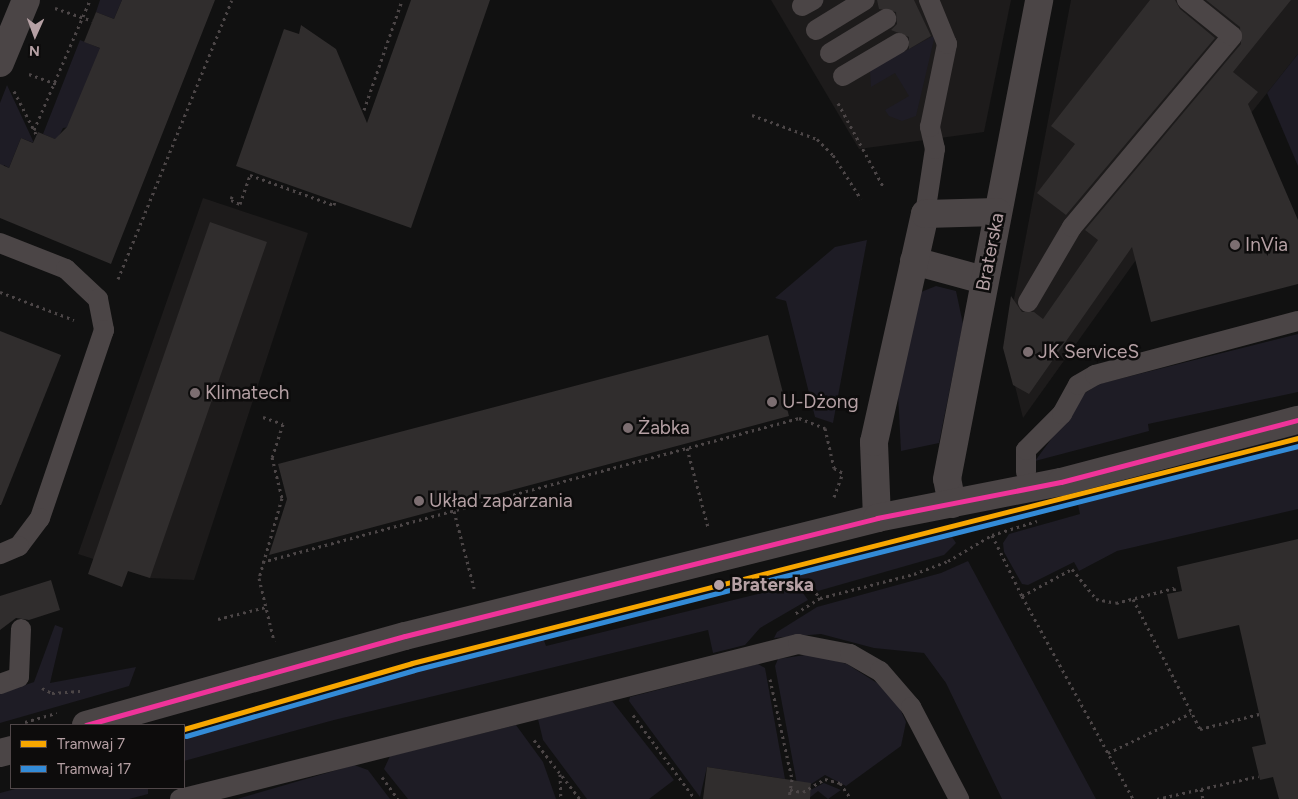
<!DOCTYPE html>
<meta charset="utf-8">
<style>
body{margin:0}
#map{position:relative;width:1298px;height:799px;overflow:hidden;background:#111;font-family:Figtree,sans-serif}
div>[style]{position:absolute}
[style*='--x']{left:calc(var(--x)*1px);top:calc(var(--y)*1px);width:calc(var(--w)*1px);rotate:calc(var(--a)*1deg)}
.built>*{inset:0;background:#1d1b1b}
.green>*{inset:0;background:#1e1c25}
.building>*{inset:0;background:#302d2d}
.path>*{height:3px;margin-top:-1.5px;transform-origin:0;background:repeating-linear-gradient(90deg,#4c4647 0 2.5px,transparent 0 6.5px)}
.service>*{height:20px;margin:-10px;padding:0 10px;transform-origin:10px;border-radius:10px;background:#4b4546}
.minor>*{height:28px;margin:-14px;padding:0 14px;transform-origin:14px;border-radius:14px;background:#4b4546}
.tertiary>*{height:28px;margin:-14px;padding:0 14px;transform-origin:14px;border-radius:14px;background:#4b4546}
.bus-1>*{height:5px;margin:-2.5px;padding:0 2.5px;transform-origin:2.5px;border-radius:2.5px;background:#ef339a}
.tram-1>*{height:5px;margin:-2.5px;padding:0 2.5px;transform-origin:2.5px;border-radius:2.5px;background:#f7a600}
.tram-2>*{height:5px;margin:-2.5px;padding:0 2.5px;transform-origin:2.5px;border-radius:2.5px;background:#338bd7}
.dots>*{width:14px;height:14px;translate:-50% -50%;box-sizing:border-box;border:2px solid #0d0c0c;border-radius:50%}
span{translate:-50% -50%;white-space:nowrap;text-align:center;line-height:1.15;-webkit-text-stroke:5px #0d0c0c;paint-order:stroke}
.poi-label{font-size:19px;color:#b5a0a4}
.left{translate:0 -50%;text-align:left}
.street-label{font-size:19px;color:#b5a0a4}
.stop-label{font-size:19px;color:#b5a0a4;font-weight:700}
.legend{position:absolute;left:10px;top:724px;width:175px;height:65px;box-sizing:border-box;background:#0d0c0c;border:1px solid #504749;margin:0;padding:6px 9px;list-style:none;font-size:15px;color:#b5a0a4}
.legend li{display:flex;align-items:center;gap:10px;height:25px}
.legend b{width:25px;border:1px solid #504749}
.north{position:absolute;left:10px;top:10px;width:50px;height:50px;-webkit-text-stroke:4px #0d0c0c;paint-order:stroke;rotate:182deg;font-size:14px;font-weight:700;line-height:20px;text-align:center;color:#b5a0a4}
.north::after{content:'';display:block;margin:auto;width:18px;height:22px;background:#b5a0a4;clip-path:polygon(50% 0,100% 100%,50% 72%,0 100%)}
</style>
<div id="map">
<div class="built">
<div style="clip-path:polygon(771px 0,1011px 0,984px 132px,859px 149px)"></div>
<div style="clip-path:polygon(1071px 0,1298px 0,1298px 54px,1151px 239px,1023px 418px,1005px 346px)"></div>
<div style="clip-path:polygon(203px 198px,308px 233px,194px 580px,150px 578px,125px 570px,122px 587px,102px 579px,109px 564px,78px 554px)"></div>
</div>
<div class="green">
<div style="clip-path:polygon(100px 0,122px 0,114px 19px,96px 12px)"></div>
<div style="clip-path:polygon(935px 35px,916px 116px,902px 121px,889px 116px,885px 110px,909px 96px,895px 73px,871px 87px,870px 70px)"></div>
<div style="clip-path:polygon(80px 40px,102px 49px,70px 127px,63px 128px,57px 140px,43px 134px)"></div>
<div style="clip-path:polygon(1298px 54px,1298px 166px,1267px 93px)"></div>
<div style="clip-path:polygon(7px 85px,34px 143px,21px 138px,9px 168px,4px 165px,0 174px,0 103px)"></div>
<div style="clip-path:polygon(867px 240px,833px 423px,815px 417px,786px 301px,775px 298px,835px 247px)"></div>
<div style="clip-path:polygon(936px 286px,956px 291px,963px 324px,939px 443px,901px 451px,898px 394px,921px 292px)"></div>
<div style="clip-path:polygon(1298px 334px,1298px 392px,1148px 424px,1149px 431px,1035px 461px,1085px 393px,1099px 384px)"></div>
<div style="clip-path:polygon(1298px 447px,1298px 509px,1117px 551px,1079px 571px,1074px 562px,1028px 585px,1022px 584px,1004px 552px,1003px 543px,1009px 534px,1080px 514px,1078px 505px)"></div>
<div style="clip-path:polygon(952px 537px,956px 543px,944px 555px,818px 591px,807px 581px,789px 578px)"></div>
<div style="clip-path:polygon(968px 561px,1096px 799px,1002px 799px,946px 683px,924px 653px,874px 648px,821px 634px,774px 638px,777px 632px,817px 607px,941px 573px)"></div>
<div style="clip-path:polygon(778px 589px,800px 589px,808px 600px,760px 628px,745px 645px,713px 653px,708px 630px,334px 720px,184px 761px,184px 739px,354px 688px,543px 638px,546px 646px)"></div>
<div style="clip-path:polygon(55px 625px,63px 628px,50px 683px,136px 667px,129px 686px,0 723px,0 694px,34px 682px)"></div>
<div style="clip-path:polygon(812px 654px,847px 664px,877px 683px,898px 704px,906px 722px,901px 746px,846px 786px,825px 775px,802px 790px,797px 784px,775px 666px,778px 659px)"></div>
<div style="clip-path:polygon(758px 664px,765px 668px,785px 779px,707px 767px,700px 797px,629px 701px,630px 697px)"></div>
<div style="clip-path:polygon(612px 701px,674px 780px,649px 799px,587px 799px,543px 740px,538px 719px)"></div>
<div style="clip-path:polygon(516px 725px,543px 762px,556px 799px,408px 799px,384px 769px,390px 756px)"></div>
<div style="clip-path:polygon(354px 765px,368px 770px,390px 799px,237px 799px)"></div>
<div style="clip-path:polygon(824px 783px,841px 790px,828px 799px,818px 791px,808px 799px,793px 799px)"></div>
<div style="clip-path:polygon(19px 788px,148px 788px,148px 794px,129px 799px,0 799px,0 793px)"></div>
</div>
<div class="building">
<div style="clip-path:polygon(122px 0,215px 0,111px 264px,0 218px,0 164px,9px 168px,21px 138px,33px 143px,38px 132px,55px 139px,67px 127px,100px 48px,84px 42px,96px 12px,114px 19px)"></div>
<div style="clip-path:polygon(411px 0,490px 0,411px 228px,236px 166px,284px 29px,299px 34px,301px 25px,336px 49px,367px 123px)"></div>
<div style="clip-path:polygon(877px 0,914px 0,931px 36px,909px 49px,909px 37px,891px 30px,897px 24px,896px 12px,879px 9px)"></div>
<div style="clip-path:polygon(1150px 0,1175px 0,1180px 9px,1215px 38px,1066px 215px,1037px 193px,1075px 144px,1051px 126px)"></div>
<div style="clip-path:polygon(1206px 0,1291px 0,1233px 72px,1258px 92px,1248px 104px,1298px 220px,1298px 284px,1151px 322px,1132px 247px,1029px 394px,1013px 385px,1003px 348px,1011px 296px,1022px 312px,1034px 312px,1043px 319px,1098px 240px,1085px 230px,1241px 44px,1240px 27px)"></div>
<div style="clip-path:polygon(210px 222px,267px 242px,150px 578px,128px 571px,122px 587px,88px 574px)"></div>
<div style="clip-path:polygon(0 331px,61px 355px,1px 505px,0 505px)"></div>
<div style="clip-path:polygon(768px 335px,789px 416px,269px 555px,287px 499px,278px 464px)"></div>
<div style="clip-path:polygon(1298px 539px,1298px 799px,1279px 799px,1273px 777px,1260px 780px,1252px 747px,1266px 744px,1239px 625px,1178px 639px,1167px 594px,1182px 591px,1177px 567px)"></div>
<div style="clip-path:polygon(51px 580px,60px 610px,29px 620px,16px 618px,0 630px,0 596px)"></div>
<div style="clip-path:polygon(707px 767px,811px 783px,810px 799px,703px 799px)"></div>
</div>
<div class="path">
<div style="--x:55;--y:8;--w:39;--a:19"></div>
<div style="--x:29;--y:74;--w:29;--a:20"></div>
<div style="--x:14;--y:91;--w:51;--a:62.9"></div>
<div style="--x:838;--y:103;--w:97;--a:61.6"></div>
<div style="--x:364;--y:110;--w:116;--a:-70.9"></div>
<div style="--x:752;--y:115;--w:69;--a:20.3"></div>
<div style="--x:817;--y:139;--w:23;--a:45"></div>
<div style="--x:833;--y:155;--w:52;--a:57.5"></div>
<div style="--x:34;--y:130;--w:142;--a:-66.7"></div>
<div style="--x:232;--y:196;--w:4;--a:104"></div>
<div style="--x:231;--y:200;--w:10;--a:24"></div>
<div style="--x:240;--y:204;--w:31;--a:-71"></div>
<div style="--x:250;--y:175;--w:89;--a:19.7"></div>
<div style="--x:334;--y:205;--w:4;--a:-76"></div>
<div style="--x:118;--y:279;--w:301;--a:-67.8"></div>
<div style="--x:0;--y:292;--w:79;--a:20.7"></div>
<div style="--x:263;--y:417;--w:21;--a:19"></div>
<div style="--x:283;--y:424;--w:35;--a:108"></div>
<div style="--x:272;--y:457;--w:42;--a:76.3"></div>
<div style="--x:282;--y:498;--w:83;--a:106"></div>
<div style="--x:259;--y:578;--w:65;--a:76.6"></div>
<div style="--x:687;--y:448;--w:82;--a:75.1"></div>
<div style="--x:834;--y:497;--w:23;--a:-70"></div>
<div style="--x:454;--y:511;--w:80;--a:75.4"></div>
<div style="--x:992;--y:535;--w:68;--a:63.8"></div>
<div style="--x:1022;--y:596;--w:57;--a:-28.4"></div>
<div style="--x:1072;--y:569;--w:38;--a:51"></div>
<div style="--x:1096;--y:599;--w:20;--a:11"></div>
<div style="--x:1116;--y:603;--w:60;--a:-14.5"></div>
<div style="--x:1174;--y:588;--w:4;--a:76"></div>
<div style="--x:262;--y:562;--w:556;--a:-15.01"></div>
<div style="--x:799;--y:418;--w:28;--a:21"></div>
<div style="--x:825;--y:428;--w:41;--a:77.3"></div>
<div style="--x:834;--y:468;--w:10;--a:29"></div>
<div style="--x:755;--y:582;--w:6;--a:81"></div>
<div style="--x:756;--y:588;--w:27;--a:-13"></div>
<div style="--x:782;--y:582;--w:31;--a:11"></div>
<div style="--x:812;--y:588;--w:13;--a:51"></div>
<div style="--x:820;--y:598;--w:32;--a:148"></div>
<div style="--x:1022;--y:596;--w:231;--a:61.3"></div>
<div style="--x:820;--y:598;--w:97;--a:-14.3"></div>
<div style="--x:914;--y:574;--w:36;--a:-21"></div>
<div style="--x:948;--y:561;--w:51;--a:-30.6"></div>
<div style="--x:992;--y:535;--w:47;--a:-17.3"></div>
<div style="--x:1133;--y:599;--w:146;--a:62.7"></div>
<div style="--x:1200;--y:729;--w:61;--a:-14.3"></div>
<div style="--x:218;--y:619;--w:49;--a:-14"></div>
<div style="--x:770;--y:679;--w:102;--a:77.6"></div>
<div style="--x:792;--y:779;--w:20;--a:99"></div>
<div style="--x:42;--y:688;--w:11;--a:27"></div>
<div style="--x:52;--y:693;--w:31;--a:-4"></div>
<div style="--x:633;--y:715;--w:104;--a:53.6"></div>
<div style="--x:25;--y:722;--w:33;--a:-16"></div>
<div style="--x:534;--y:740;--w:75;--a:52.1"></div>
<div style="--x:1108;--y:753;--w:92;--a:-25.7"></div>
<div style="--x:560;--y:774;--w:25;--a:88"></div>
<div style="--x:382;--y:777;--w:27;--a:54"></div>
<div style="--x:1201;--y:789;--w:59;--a:-12.6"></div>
<div style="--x:790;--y:790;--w:13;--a:9"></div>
<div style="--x:803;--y:792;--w:26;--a:-31"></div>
<div style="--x:825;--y:779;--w:16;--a:15"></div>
<div style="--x:840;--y:783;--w:19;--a:55"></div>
<div style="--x:1157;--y:799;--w:45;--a:-12.8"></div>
<div style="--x:1201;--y:789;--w:10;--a:79"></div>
</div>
<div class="service">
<div style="--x:802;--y:6;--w:13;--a:-29"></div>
<div style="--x:816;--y:30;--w:57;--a:-31.5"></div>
<div style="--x:830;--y:53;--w:66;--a:-31.3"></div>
<div style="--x:843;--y:76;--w:65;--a:-30.5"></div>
<div style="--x:925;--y:214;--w:66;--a:-81.3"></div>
<div style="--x:935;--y:149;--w:23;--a:-103"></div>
<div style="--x:930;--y:127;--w:85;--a:-78.4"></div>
<div style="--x:947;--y:44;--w:48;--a:-112.2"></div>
<div style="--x:0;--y:243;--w:71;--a:21.5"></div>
<div style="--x:66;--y:269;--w:44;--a:43.2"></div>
<div style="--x:98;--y:299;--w:32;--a:79"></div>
<div style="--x:104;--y:330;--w:199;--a:108.8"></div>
<div style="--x:40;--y:518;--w:35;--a:127"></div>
<div style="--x:19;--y:546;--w:21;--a:157"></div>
<div style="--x:1028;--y:302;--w:87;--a:-59.6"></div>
<div style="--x:1072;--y:227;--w:249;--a:-50"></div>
<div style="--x:1232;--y:36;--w:58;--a:-141.3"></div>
<div style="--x:1026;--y:472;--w:22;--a:-90"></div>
<div style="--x:1026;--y:450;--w:51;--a:-45"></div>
<div style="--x:1062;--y:414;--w:33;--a:-61"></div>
<div style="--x:1078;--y:385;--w:20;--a:-30"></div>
<div style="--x:1095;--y:375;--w:210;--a:-14.9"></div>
<div style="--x:0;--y:684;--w:20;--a:-20"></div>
<div style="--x:19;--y:677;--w:48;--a:-87.6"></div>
<div style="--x:180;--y:799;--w:637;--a:-14.08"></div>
<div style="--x:798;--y:644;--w:53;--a:10.9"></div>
<div style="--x:850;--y:654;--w:34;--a:30"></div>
<div style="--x:880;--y:671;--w:48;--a:49.3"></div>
<div style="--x:911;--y:707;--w:104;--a:62.4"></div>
</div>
<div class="minor">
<div style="--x:0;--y:63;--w:68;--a:-67.6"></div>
<div style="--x:914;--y:261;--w:73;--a:15.2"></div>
<div style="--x:952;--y:504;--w:25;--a:-101"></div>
<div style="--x:947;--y:479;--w:488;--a:-79.1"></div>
<div style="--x:877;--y:518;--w:76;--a:-92.3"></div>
<div style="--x:874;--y:442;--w:234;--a:-77.4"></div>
<div style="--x:925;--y:214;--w:72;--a:-1.6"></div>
</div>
<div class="tertiary">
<div style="--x:86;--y:725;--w:331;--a:-15.6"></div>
<div style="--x:405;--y:636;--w:487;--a:-14"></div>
<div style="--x:877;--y:518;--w:187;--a:-11.1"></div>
<div style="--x:1061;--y:482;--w:245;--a:-14.7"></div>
<div style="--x:0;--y:753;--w:11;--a:-15"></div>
</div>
<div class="bus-1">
<div style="--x:86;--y:725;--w:331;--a:-15.6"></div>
<div style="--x:405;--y:636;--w:487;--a:-14"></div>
<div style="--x:877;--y:518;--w:187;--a:-11.1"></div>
<div style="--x:1061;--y:482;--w:245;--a:-14.7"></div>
</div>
<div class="tram-1">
<div style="--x:184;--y:729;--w:237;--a:-16.1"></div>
<div style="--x:412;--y:663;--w:914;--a:-14.25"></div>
</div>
<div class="tram-2">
<div style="--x:186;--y:736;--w:237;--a:-16.1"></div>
<div style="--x:414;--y:670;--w:912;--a:-14.22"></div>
</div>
<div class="dots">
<div style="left:1235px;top:245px;background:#7c6e71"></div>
<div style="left:1028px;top:352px;background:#7c6e71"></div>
<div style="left:195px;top:393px;background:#7c6e71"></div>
<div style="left:772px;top:402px;background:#7c6e71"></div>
<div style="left:628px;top:428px;background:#7c6e71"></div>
<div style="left:419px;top:501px;background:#7c6e71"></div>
<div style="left:719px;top:585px;background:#b5a0a4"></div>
</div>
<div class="poi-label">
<span class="left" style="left:1245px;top:245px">InVia</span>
<span class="left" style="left:1038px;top:352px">JK ServiceS</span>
<span class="left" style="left:205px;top:393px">Klimatech</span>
<span class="left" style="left:782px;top:402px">U-Dżong</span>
<span class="left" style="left:638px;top:428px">Żabka</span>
<span class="left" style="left:429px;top:501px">Układ zaparzania</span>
</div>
<div class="street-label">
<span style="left:990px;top:252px;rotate:-79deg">Braterska</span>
</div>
<div class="stop-label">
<span class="left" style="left:731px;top:585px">Braterska</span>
</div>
<ul class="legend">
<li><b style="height:6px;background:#f7a600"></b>Tramwaj 7</li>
<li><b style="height:6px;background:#338bd7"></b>Tramwaj 17</li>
</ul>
<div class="north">N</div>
</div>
